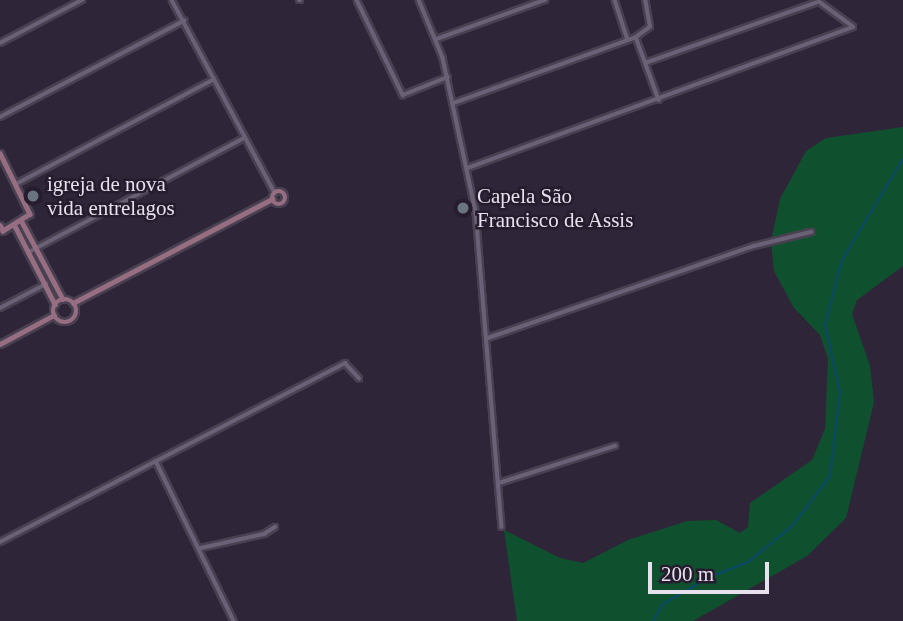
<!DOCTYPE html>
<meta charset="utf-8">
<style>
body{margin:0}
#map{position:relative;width:903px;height:621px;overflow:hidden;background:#2e2538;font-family:Georgia,serif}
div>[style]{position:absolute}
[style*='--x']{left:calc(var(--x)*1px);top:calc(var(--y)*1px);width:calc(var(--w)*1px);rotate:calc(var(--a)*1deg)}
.green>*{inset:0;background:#0f512f}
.stream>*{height:2px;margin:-1px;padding:0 1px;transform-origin:1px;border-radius:1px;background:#0a476d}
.roads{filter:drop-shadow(2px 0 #494151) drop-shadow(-2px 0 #494151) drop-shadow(0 2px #494151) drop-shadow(0 -2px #494151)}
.street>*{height:3.5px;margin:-1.75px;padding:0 1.75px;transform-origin:1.75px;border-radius:1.75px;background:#6b6177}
.secondary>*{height:4.5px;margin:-2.25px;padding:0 2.25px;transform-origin:2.25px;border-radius:2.25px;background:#966d81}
.secondary>.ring{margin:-2.25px;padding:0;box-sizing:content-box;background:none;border:4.5px solid #966d81;border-radius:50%}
.dots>*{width:19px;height:19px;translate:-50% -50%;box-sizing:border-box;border:4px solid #251c2e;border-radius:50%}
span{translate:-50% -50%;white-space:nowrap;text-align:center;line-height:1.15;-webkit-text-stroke:5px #251c2e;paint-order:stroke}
.poi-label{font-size:21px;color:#e7e1ee}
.left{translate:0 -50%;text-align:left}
.scale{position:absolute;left:648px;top:562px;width:121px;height:32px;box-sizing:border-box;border:4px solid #e7e1ee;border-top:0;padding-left:9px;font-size:21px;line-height:24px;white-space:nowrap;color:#e7e1ee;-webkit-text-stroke:5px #251c2e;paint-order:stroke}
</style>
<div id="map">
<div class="green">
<div style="clip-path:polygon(903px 127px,903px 266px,857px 300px,852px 314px,870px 366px,874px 402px,846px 518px,807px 556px,693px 621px,517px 621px,504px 530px,560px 558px,583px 563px,628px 540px,687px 521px,716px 520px,740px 533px,748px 527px,750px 503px,812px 460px,825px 429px,828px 359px,820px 335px,794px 308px,774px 271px,771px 242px,780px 199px,806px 151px,826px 138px)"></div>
</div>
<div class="stream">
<div style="--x:653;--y:621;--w:20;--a:-60"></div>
<div style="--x:663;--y:604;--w:51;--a:-30.6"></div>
<div style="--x:707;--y:578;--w:44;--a:-21.3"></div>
<div style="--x:748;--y:562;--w:58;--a:-39.4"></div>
<div style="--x:793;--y:525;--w:61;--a:-52.9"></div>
<div style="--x:830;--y:476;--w:85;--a:-83.2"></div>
<div style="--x:840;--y:392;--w:69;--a:-102.6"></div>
<div style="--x:825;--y:325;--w:67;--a:-75.3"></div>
<div style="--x:842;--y:260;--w:118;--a:-58.9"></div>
</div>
<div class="roads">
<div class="street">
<div style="--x:172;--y:0;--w:219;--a:61.9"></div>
<div style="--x:299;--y:0;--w:1;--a:0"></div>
<div style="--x:357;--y:0;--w:106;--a:64.2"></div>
<div style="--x:403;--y:95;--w:48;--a:-21.8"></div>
<div style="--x:419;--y:0;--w:63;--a:67.5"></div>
<div style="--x:443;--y:58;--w:157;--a:77.9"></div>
<div style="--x:476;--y:212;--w:316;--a:85.3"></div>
<div style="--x:615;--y:0;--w:42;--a:72"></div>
<div style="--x:636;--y:37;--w:67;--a:69.9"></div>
<div style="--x:437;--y:39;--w:115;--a:-19.9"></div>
<div style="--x:0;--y:43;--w:93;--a:-27.7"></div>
<div style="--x:454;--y:103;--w:194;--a:-19.9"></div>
<div style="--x:636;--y:37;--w:17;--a:-36"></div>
<div style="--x:650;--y:27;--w:27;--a:-100"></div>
<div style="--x:0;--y:117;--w:208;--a:-27.6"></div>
<div style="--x:468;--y:168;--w:410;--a:-20.1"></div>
<div style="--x:853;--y:27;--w:42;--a:-143.7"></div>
<div style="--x:819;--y:2;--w:182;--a:160.5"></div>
<div style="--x:16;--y:184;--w:224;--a:-27.9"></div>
<div style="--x:29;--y:252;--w:243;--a:-27.9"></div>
<div style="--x:0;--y:308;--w:52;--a:-27.6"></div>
<div style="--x:488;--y:338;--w:281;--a:-19.1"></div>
<div style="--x:754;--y:246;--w:59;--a:-13.8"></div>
<div style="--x:156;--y:461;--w:178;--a:64"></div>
<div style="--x:499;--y:483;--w:122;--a:-17.7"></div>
<div style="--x:0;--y:542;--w:389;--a:-27.4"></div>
<div style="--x:345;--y:363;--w:21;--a:47"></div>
<div style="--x:201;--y:548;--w:65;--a:-12.5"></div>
<div style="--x:264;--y:534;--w:13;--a:-32"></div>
</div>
<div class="secondary">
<div style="--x:0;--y:153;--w:68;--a:63.8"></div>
<div style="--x:30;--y:214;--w:32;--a:148"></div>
<div style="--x:3;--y:231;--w:6;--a:-121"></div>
<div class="ring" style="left:272px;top:191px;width:9.5px;height:9.5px"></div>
<div style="--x:22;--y:222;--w:87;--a:62"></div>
<div style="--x:15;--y:226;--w:88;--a:62.9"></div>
<div class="ring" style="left:53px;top:299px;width:19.5px;height:19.5px"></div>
<div style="--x:73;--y:303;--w:225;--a:-27.6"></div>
<div style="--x:0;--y:344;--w:61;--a:-28.2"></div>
</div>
</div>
<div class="dots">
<div style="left:33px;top:196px;background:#6b7280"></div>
<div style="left:463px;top:208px;background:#6b7280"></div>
</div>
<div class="poi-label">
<span class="left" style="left:47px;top:196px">igreja de nova<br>vida entrelagos</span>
<span class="left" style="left:477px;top:208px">Capela São<br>Francisco de Assis</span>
</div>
<div class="scale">200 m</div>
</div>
